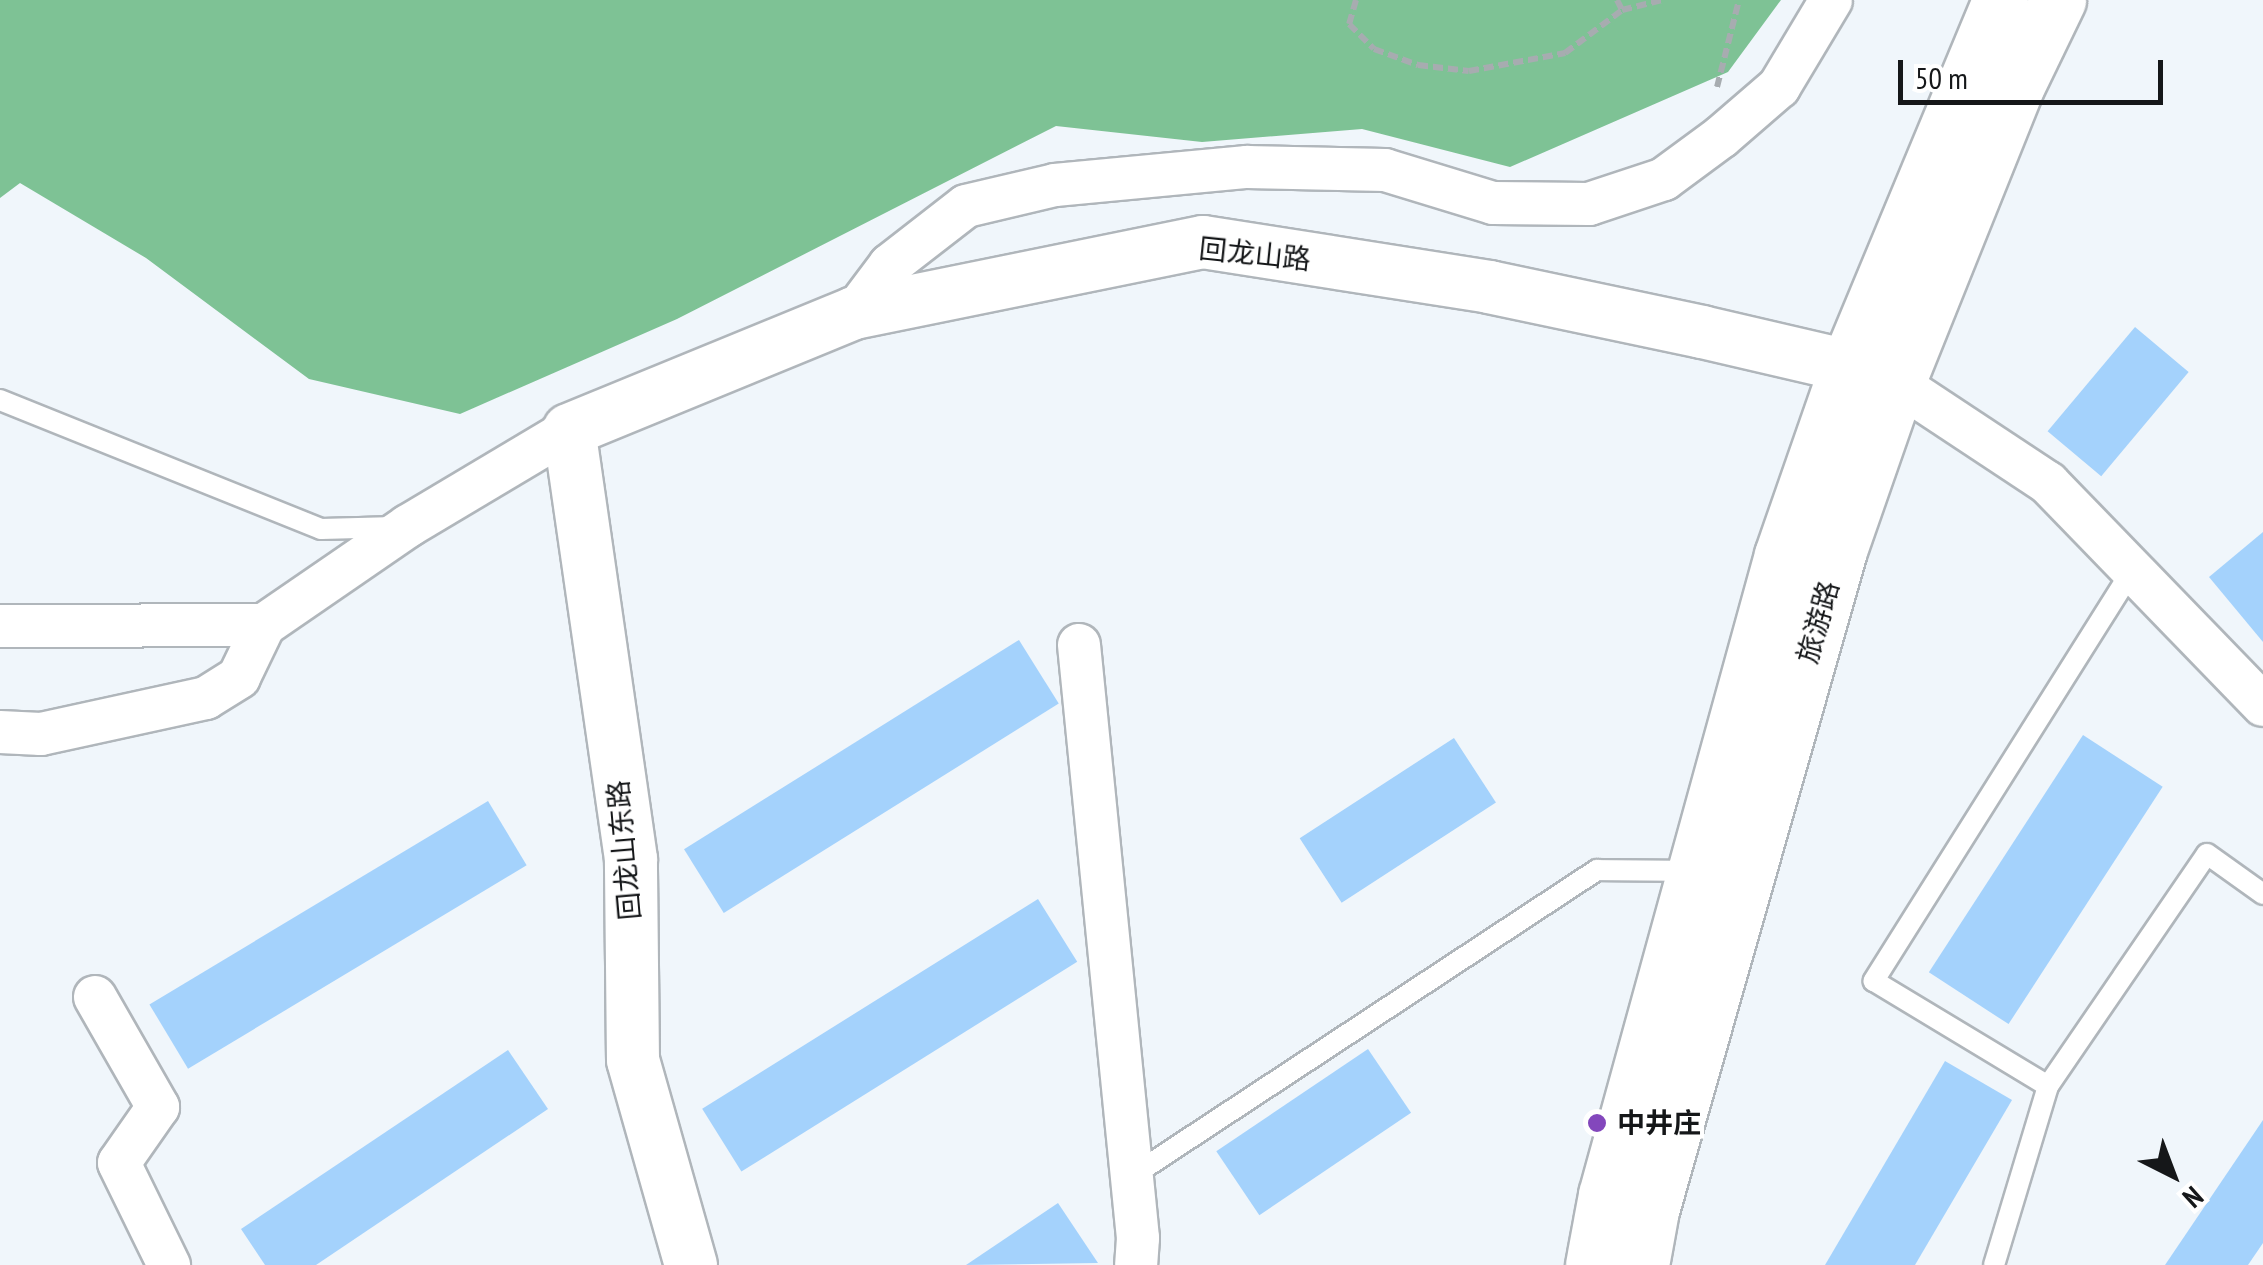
<!DOCTYPE html>
<meta charset="utf-8">
<style>
body{margin:0}
#map{position:relative;width:2263px;height:1265px;overflow:hidden;background:#f0f6fb;font-family:"PT Sans Narrow","Noto Sans SC",sans-serif}
div>[style]{position:absolute}
[style*='--x']{left:calc(var(--x)*1px);top:calc(var(--y)*1px);width:calc(var(--w)*1px);rotate:calc(var(--a)*1deg)}
.forest>*{inset:0;background:#7ec295}
.building>*{inset:0;background:#a4d2fc;transform-origin:0 0}
.path>*{height:6px;margin-top:-3px;transform-origin:0;background:repeating-linear-gradient(90deg,#a7acb0 0 10px,transparent 0 15px)}
.roads{filter:drop-shadow(2px 0 #b0b6bb) drop-shadow(-2px 0 #b0b6bb) drop-shadow(0 2px #b0b6bb) drop-shadow(0 -2px #b0b6bb)}
.service>*{height:20px;margin:-10px;padding:0 10px;transform-origin:10px;border-radius:10px;background:#fff}
.minor>*{height:42px;margin:-21px;padding:0 21px;transform-origin:21px;border-radius:21px;background:#fff}
.tertiary>*{height:52px;margin:-26px;padding:0 26px;transform-origin:26px;border-radius:26px;background:#fff}
.primary>*{height:55px;margin:-27.5px;padding:0 27.5px;transform-origin:27.5px;border-radius:27.5px;background:#fff}
.dots>*{width:28px;height:28px;translate:-50% -50%;box-sizing:border-box;border:5px solid #fff;border-radius:50%}
span{translate:-50% -50%;white-space:nowrap;text-align:center;line-height:1.15;-webkit-text-stroke:8px #fff;paint-order:stroke}
.street-label{font-size:28px;color:#151719}
.poi-label{font-size:28px;color:#151719;font-weight:700}
.left{translate:0 -50%;text-align:left}
.north{position:absolute;left:2123px;top:1125px;width:100px;height:100px;-webkit-text-stroke:8px #fff;paint-order:stroke;rotate:138deg;font-size:28px;font-weight:700;line-height:40px;text-align:center;color:#151719}
.north::after{content:'';display:block;margin:auto;width:35px;height:45px;background:#151719;clip-path:polygon(50% 0,100% 100%,50% 72%,0 100%)}
.scale{position:absolute;left:1898px;top:60px;width:265px;height:45px;box-sizing:border-box;border:5px solid #151719;border-top:0;padding-left:12px;font-size:30px;line-height:35px;white-space:nowrap;color:#151719;-webkit-text-stroke:8px #fff;paint-order:stroke}
</style>
<div id="map">
<div class="forest">
<div style="clip-path:polygon(0 0,1781px 0,1728px 72px,1510px 167px,1362px 129px,1202px 142px,1056px 126px,677px 319px,460px 414px,309px 379px,146px 258px,20px 183px,0 198px)"></div>
</div>
<div class="building">
<div style="left:2135px;top:327px;width:70px;height:136px;rotate:40deg"></div>
<div style="clip-path:polygon(2263px 532px,2263px 642px,2209px 577px)"></div>
<div style="left:1019px;top:640px;width:75px;height:395px;rotate:58deg"></div>
<div style="left:2083px;top:735px;width:95px;height:283px;rotate:33deg"></div>
<div style="left:1454px;top:738px;width:77px;height:184px;rotate:57deg"></div>
<div style="left:488px;top:801px;width:75px;height:395px;rotate:59deg"></div>
<div style="left:1038px;top:899px;width:74px;height:396px;rotate:58deg"></div>
<div style="left:1368px;top:1049px;width:77px;height:183px;rotate:56deg"></div>
<div style="clip-path:polygon(508px 1050px,548px 1109px,316px 1265px,265px 1265px,241px 1229px)"></div>
<div style="clip-path:polygon(1945px 1061px,2012px 1100px,1915px 1265px,1825px 1265px)"></div>
<div style="clip-path:polygon(2263px 1120px,2263px 1243px,2248px 1265px,2165px 1265px)"></div>
<div style="clip-path:polygon(1058px 1203px,1098px 1263px,966px 1265px)"></div>
</div>
<div class="path">
<div style="--x:1356;--y:0;--w:25;--a:106"></div>
<div style="--x:1349;--y:24;--w:35;--a:45"></div>
<div style="--x:1374;--y:49;--w:47;--a:20"></div>
<div style="--x:1418;--y:65;--w:51;--a:6.7"></div>
<div style="--x:1469;--y:71;--w:98;--a:-10.6"></div>
<div style="--x:1565;--y:53;--w:71;--a:-37"></div>
<div style="--x:1617;--y:0;--w:11;--a:63"></div>
<div style="--x:1622;--y:10;--w:41;--a:-14"></div>
<div style="--x:1717;--y:87;--w:90;--a:-75.8"></div>
</div>
<div class="roads">
<div class="service">
<div style="--x:0;--y:400;--w:346;--a:21.9"></div>
<div style="--x:321;--y:529;--w:75;--a:-1.5"></div>
<div style="--x:2133;--y:569;--w:487;--a:122.2"></div>
<div style="--x:1874;--y:981;--w:203;--a:31.1"></div>
<div style="--x:2048;--y:1086;--w:281;--a:-55.6"></div>
<div style="--x:2207;--y:854;--w:69;--a:35.5"></div>
<div style="--x:1132;--y:1176;--w:557;--a:-33.35"></div>
<div style="--x:1597;--y:870;--w:96;--a:0.6"></div>
<div style="--x:1994;--y:1265;--w:187;--a:-73.2"></div>
</div>
<div class="minor">
<div style="--x:854;--y:313;--w:60;--a:-53.1"></div>
<div style="--x:890;--y:265;--w:96;--a:-37.8"></div>
<div style="--x:966;--y:206;--w:91;--a:-13.3"></div>
<div style="--x:1055;--y:185;--w:193;--a:-5.4"></div>
<div style="--x:1247;--y:167;--w:138;--a:1.2"></div>
<div style="--x:1385;--y:170;--w:113;--a:17"></div>
<div style="--x:1493;--y:203;--w:96;--a:0.6"></div>
<div style="--x:1589;--y:204;--w:79;--a:-18.4"></div>
<div style="--x:1664;--y:179;--w:71;--a:-36.4"></div>
<div style="--x:1721;--y:137;--w:77;--a:-40.8"></div>
<div style="--x:1779;--y:87;--w:101;--a:-59.1"></div>
<div style="--x:1897;--y:383;--w:181;--a:33.5"></div>
<div style="--x:2048;--y:483;--w:309;--a:45.9"></div>
<div style="--x:0;--y:626;--w:264;--a:-0.2"></div>
<div style="--x:264;--y:625;--w:175;--a:-34.5"></div>
<div style="--x:408;--y:526;--w:187;--a:-30.8"></div>
<div style="--x:1079;--y:645;--w:596;--a:84.32"></div>
<div style="--x:1138;--y:1238;--w:27;--a:94"></div>
<div style="--x:0;--y:732;--w:41;--a:2.8"></div>
<div style="--x:41;--y:734;--w:169;--a:-12.3"></div>
<div style="--x:206;--y:698;--w:39;--a:-32"></div>
<div style="--x:239;--y:677;--w:58;--a:-64.3"></div>
<div style="--x:95;--y:997;--w:127;--a:60.2"></div>
<div style="--x:158;--y:1107;--w:68;--a:124.9"></div>
<div style="--x:119;--y:1163;--w:114;--a:63.9"></div>
</div>
<div class="tertiary">
<div style="--x:691;--y:1265;--w:213;--a:-105.8"></div>
<div style="--x:633;--y:1060;--w:201;--a:-90.6"></div>
<div style="--x:631;--y:859;--w:433;--a:-98.2"></div>
<div style="--x:569;--y:430;--w:308;--a:-22.3"></div>
<div style="--x:854;--y:313;--w:356;--a:-11.5"></div>
<div style="--x:1203;--y:242;--w:290;--a:8.9"></div>
<div style="--x:1489;--y:287;--w:218;--a:11.9"></div>
<div style="--x:1702;--y:332;--w:150;--a:13.1"></div>
<div style="--x:1848;--y:366;--w:46;--a:19.2"></div>
</div>
<div class="primary">
<div style="--x:1593;--y:1265;--w:71;--a:-79.5"></div>
<div style="--x:1606;--y:1195;--w:664;--a:-74.62"></div>
<div style="--x:1782;--y:555;--w:200;--a:-70.8"></div>
<div style="--x:1848;--y:366;--w:396;--a:-67.4"></div>
<div style="--x:1641;--y:1265;--w:56;--a:-79.7"></div>
<div style="--x:1651;--y:1210;--w:686;--a:-74.1"></div>
<div style="--x:1839;--y:550;--w:177;--a:-70.8"></div>
<div style="--x:1897;--y:383;--w:317;--a:-68.1"></div>
<div style="--x:2015;--y:89;--w:99;--a:-64.2"></div>
</div>
</div>
<div class="dots">
<div style="left:1597px;top:1123px;background:#8347bc"></div>
</div>
<div class="street-label">
<span style="left:1255px;top:254px;rotate:6deg">回龙山路</span>
<span style="left:1818px;top:622px;rotate:-74deg">旅游路</span>
<span style="left:624px;top:850px;rotate:-95deg">回龙山东路</span>
</div>
<div class="poi-label">
<span class="left" style="left:1617px;top:1123px">中井庄</span>
</div>
<div class="north">N</div>
<div class="scale">50 m</div>
</div>
